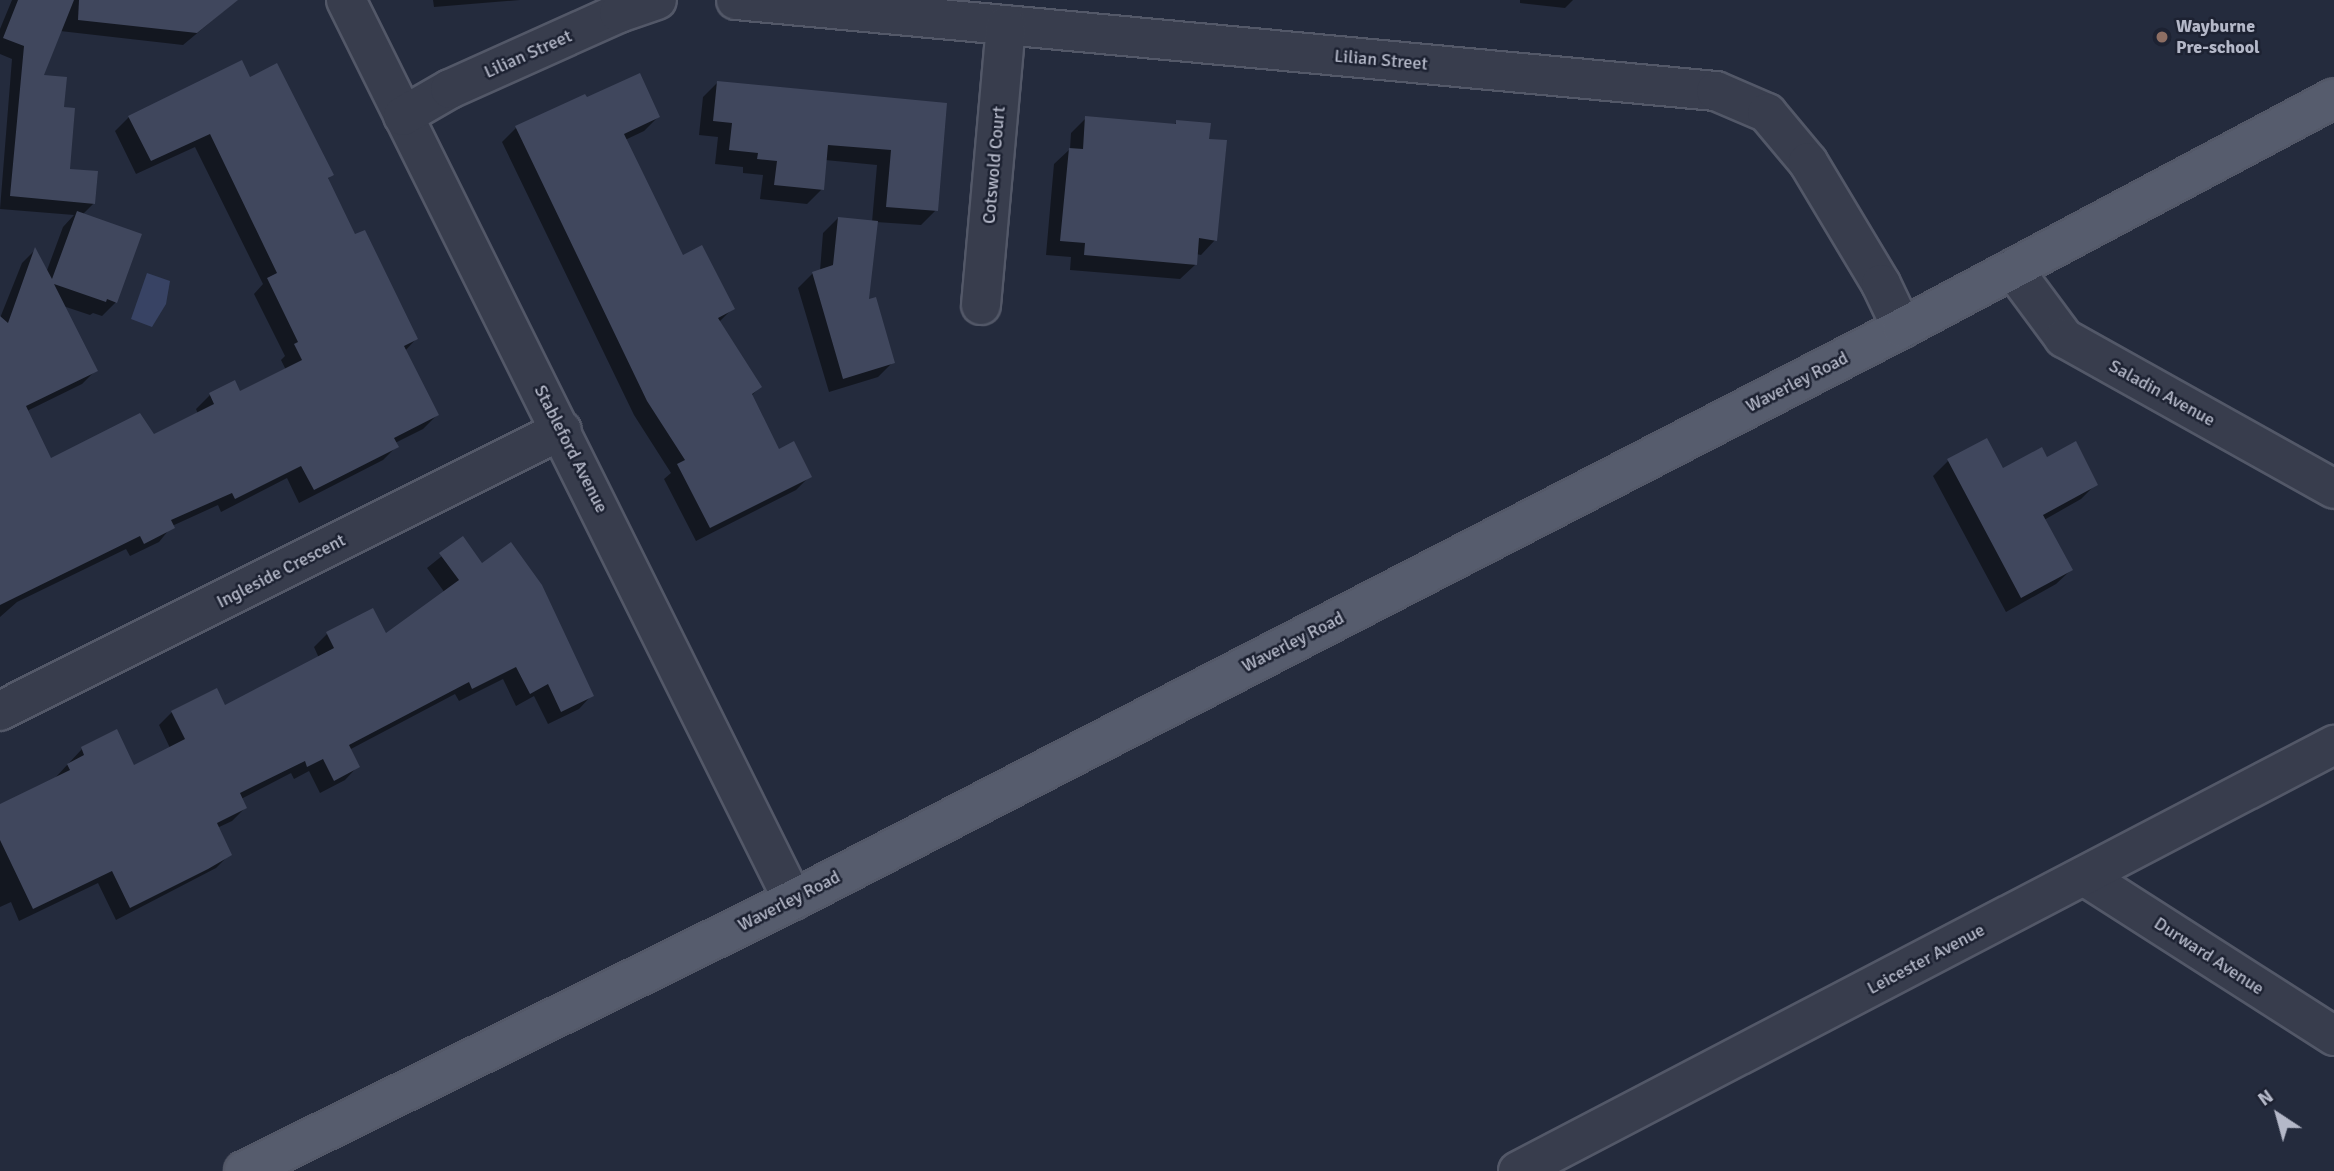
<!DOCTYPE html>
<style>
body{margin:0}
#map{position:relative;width:2334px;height:1171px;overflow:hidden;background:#242b3d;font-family:Signika,sans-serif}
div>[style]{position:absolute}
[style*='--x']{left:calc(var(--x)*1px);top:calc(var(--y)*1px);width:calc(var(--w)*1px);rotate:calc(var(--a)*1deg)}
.water>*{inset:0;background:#384364}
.shadow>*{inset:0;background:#0007}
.building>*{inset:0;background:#40475d}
.roads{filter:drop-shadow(2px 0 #535868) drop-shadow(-2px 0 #535868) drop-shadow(0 2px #535868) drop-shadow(0 -2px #535868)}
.minor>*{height:38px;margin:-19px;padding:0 19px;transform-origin:19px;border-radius:19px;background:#383d4d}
.primary>*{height:38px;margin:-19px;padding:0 19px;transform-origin:19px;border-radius:19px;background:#565c6d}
.dots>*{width:19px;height:19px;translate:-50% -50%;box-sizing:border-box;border:4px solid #1d2232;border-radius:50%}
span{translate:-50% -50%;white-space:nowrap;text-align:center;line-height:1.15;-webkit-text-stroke:5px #1d2232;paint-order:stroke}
.poi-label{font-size:18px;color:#b4b8c8;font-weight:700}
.left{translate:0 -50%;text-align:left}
.street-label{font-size:18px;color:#b4b8c8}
.north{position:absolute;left:2243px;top:1080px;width:70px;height:70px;-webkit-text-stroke:5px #1d2232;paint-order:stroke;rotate:324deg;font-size:19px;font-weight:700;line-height:28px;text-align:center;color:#b4b8c8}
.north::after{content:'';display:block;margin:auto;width:24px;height:32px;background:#b4b8c8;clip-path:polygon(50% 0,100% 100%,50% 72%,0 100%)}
</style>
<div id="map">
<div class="water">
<div style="clip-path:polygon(147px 273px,170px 281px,166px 304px,152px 327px,131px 319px)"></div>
</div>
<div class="shadow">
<div style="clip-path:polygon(12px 0,237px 0,183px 45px,60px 31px,42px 76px,62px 108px,68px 171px,94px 203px,82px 215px,116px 302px,102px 316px,93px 313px,90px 315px,63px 306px,96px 370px,82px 384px,27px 411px,50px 460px,153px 437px,198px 414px,196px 409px,210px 395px,239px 393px,286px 370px,281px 360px,285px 356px,254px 294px,263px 284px,195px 147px,136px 174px,115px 131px,129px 117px,249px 79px,332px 174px,327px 180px,354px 237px,416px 339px,405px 351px,437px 415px,423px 429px,395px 443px,397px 446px,383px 460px,299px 503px,287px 478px,221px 512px,218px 505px,172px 526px,159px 542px,130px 556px,126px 549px,17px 602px,0 617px,0 318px,22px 263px,35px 250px,46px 273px,63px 227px,74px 215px,0 209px,12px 59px,0 54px,0 29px)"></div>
<div style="clip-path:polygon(433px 0,520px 0,434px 7px)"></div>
<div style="clip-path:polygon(1520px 0,1573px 0,1565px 8px,1520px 3px)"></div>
<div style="clip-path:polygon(718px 82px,945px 105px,936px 210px,921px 225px,876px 222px,867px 302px,893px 362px,878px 377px,829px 392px,798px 288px,813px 273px,820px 271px,823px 233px,838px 218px,872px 222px,877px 165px,825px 160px,822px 189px,807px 204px,760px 199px,763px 175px,743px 173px,743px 167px,715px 164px,718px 137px,699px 135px,703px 97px)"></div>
<div style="clip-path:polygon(584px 96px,586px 100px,658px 117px,644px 131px,625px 140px,682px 257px,733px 308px,719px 322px,760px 387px,751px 396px,778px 451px,810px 476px,796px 490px,696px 541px,664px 479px,671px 473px,634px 415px,502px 142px,516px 128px)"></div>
<div style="clip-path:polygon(1086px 118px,1174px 125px,1177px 122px,1207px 140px,1215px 240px,1201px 255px,1196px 254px,1195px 265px,1180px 279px,1070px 270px,1071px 257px,1046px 255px,1054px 164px,1070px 149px,1071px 133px)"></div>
<div style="clip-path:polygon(1986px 440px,2002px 470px,2046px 459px,2096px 484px,2081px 499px,2044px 520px,2071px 570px,2056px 584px,2006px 612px,1933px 476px,1948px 461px)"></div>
<div style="clip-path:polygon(463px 539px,482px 566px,592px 695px,579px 709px,548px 724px,534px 696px,516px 706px,503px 679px,459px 701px,455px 694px,349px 750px,358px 766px,345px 780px,320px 793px,309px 771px,294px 779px,291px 773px,241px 799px,245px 808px,232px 821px,217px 828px,230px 854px,216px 868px,116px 920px,98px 883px,19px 921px,11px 902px,0 907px,0 806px,55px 778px,82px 749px,134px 767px,170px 748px,159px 725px,172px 712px,225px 708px,319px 658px,314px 647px,327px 634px,386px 636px,445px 593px,427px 568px)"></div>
</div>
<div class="building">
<div style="clip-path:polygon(18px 0,74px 0,44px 75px,67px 77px,64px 107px,75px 108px,70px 169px,98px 171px,95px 204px,10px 196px,24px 46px,3px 38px)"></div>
<div style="clip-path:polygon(79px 0,238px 0,197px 33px,78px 20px)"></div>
<div style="clip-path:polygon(242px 60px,250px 77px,277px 63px,334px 175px,328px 178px,355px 234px,365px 230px,418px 339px,404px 346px,439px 415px,394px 438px,399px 447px,314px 490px,301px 466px,235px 499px,232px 493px,171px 520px,175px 528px,144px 544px,140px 536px,0 605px,0 316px,8px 323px,35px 247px,52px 279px,77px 211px,142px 234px,117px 303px,107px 299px,106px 302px,54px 284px,98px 371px,26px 406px,51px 458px,140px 413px,154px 434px,214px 404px,209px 393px,235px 380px,240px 391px,302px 360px,294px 344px,298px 342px,267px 278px,277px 273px,210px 134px,151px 161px,128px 116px)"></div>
<div style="clip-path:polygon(640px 73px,660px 117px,624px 134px,683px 255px,702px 245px,735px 309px,718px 318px,762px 387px,752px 394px,779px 449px,794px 441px,812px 477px,710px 528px,677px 464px,685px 460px,647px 401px,515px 126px,585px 94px,587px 97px)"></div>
<div style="clip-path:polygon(717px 81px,947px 103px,938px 211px,886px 207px,891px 150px,828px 145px,824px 190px,774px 185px,777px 161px,757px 159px,758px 153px,729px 150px,732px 123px,713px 121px)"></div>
<div style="clip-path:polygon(1085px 116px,1176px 124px,1176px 120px,1211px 123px,1209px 139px,1227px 140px,1217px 241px,1199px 238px,1197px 265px,1084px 255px,1085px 243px,1060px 241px,1069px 148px,1083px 149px)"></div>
<div style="clip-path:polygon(838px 217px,878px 221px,869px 299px,876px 297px,895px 363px,843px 379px,812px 272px,833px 265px)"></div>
<div style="clip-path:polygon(1987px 438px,2003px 468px,2042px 447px,2047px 457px,2076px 441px,2098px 485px,2043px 515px,2073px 570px,2021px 598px,1947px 459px)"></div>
<div style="clip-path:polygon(463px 536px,482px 563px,511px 542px,542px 585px,594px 696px,561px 712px,548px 684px,530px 694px,516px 667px,472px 689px,469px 682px,349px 745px,360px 767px,334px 781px,323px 759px,307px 767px,305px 761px,240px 793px,247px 808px,217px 823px,232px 855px,208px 869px,130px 908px,112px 871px,33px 909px,0 840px,0 804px,70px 770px,67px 764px,84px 755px,81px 747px,117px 729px,134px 765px,185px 739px,171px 711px,217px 688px,225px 705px,334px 648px,326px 632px,373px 608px,386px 633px,459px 580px,439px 553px)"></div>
</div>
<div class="roads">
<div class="minor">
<div style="--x:346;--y:0;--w:1005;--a:63.59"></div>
<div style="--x:736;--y:0;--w:984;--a:5.31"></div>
<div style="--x:1716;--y:91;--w:56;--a:23.3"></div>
<div style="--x:1767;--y:113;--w:64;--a:50.1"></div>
<div style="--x:1808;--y:162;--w:142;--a:59.1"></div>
<div style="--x:1881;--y:284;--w:49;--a:64.5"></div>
<div style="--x:403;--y:116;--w:54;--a:-29.9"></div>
<div style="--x:450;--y:89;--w:185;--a:-24.2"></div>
<div style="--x:619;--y:13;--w:40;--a:-18.9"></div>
<div style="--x:2013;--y:269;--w:86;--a:53.5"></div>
<div style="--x:2064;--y:338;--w:309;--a:29.2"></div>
<div style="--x:981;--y:305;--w:281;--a:-84.9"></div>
<div style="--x:0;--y:711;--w:628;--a:-26.57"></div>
<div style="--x:2084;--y:876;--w:297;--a:32.6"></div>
<div style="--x:1518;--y:1171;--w:921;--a:-27.57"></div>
</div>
<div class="primary">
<div style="--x:244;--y:1171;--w:612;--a:-26.27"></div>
<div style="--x:793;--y:900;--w:1248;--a:-27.28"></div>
<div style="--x:1902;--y:328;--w:489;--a:-28"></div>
</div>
</div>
<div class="dots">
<div style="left:2162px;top:37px;background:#8d6e63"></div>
</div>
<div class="poi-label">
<span class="left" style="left:2176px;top:37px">Wayburne<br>Pre-school</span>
</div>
<div class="street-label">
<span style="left:528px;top:54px;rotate:-24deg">Lilian Street</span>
<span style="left:1381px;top:60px;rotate:5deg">Lilian Street</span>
<span style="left:994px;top:165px;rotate:-85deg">Cotswold Court</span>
<span style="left:1797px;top:382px;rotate:-27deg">Waverley Road</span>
<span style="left:2162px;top:393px;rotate:29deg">Saladin Avenue</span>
<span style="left:571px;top:449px;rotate:63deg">Stableford Avenue</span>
<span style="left:281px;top:571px;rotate:-27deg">Ingleside Crescent</span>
<span style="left:1293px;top:642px;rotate:-27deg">Waverley Road</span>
<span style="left:789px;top:901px;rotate:-27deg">Waverley Road</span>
<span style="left:2209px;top:956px;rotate:33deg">Durward Avenue</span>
<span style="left:1926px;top:959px;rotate:-28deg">Leicester Avenue</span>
</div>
<div class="north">N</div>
</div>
